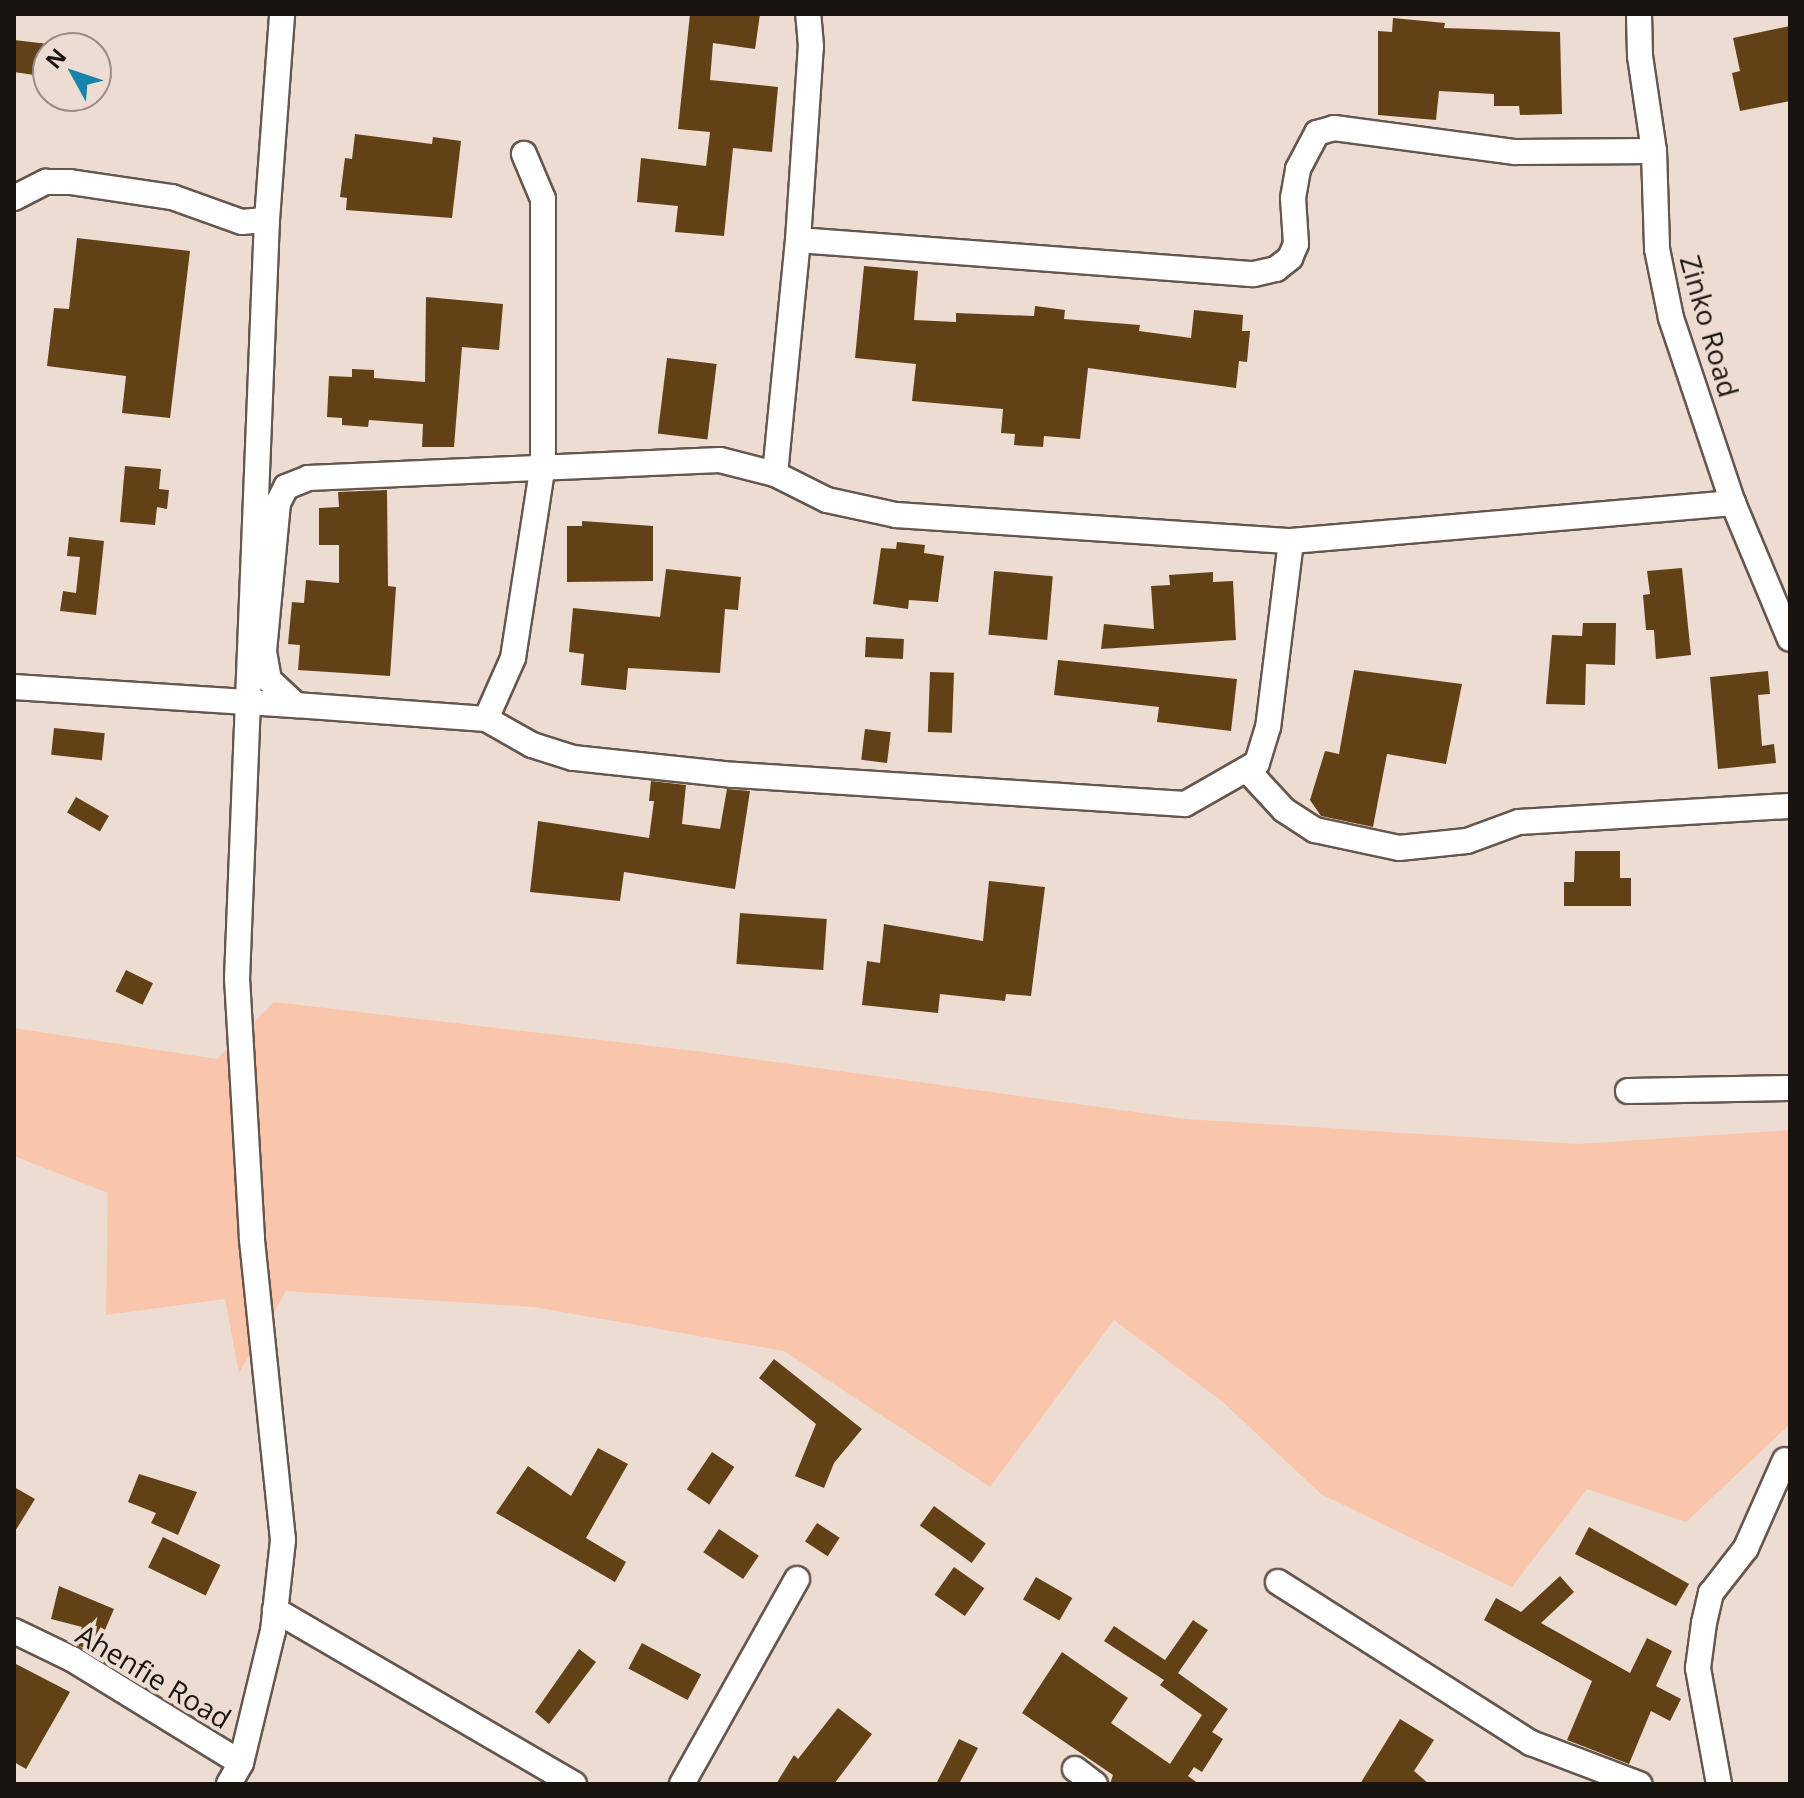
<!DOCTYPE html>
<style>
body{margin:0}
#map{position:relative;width:1804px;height:1798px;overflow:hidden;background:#eddcd2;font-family:"Open Sans",sans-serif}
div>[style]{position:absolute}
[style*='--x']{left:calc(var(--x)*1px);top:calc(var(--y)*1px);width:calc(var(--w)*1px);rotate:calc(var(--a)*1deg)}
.green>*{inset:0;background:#f9c6ab}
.building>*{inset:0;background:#624116;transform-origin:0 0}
.roads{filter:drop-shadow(2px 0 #65564e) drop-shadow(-2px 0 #65564e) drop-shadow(0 2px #65564e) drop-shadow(0 -2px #65564e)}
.street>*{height:24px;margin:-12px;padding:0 12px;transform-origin:12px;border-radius:12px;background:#fff}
span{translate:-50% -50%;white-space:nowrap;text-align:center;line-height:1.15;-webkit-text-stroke:8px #eddcd2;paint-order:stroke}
.street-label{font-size:28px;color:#1a1411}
.frame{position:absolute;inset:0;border:16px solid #1a1411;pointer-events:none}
.north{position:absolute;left:32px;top:32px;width:80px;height:80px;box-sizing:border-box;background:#eddcd2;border:2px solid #998c85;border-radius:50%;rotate:310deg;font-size:22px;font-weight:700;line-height:32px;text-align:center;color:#1a1411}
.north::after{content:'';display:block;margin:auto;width:28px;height:36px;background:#1585ab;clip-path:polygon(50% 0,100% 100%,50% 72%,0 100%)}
</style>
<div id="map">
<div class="green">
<div style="clip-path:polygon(274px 1002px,703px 1052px,1186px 1119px,1578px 1144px,1790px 1130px,1790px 1424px,1686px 1522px,1587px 1489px,1512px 1587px,1321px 1494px,1224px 1403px,1114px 1320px,990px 1487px,784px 1351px,534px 1307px,286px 1291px,239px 1373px,225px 1299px,106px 1315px,108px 1193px,14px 1156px,14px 1028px,217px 1059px)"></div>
</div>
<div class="building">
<div style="clip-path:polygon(690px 14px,760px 14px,755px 49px,713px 43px,710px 80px,778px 87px,772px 152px,733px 148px,724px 236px,675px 232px,678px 206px,637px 202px,641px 158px,706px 166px,710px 132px,678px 129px)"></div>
<div style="clip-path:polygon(1393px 18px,1445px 23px,1444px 28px,1560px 32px,1562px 114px,1520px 115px,1519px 106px,1494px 106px,1494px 94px,1439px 91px,1436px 120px,1378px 115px,1378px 31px,1392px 32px)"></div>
<div style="clip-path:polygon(1790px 26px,1790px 101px,1740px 111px,1732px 73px,1740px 71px,1733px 38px)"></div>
<div style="clip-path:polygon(14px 40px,48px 44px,48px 77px,14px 72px)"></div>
<div style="clip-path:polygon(355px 134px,432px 144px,433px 137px,461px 141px,452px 218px,346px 210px,347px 198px,340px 197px,345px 158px,352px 159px)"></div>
<div style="clip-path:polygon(77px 238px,190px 251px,170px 418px,122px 413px,126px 376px,47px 366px,54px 308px,69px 309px)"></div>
<div style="clip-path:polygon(864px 266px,918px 271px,914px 320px,956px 322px,956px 313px,1034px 316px,1035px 306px,1065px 310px,1064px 319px,1140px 325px,1139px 331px,1191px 338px,1194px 310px,1243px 315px,1242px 331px,1250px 331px,1247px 362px,1239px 361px,1236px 388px,1088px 368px,1080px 439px,1044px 436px,1043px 447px,1014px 445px,1015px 434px,1001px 433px,1003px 409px,912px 401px,916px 364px,855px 358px)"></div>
<div style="clip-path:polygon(426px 297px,503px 304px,499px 350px,462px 347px,454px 447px,422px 447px,423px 424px,369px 420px,368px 427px,342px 425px,342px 418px,327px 417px,329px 376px,352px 377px,352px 369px,374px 370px,374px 378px,425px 382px)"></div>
<div style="left:667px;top:358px;width:50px;height:76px;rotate:7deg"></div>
<div style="clip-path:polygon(125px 466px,161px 469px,159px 489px,169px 490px,167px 509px,157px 507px,155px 525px,120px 522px)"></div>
<div style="clip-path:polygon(387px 490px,388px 586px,396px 587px,390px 676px,298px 670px,300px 645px,288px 644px,292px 602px,304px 603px,306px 580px,339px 583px,339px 545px,319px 545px,319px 508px,339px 507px,338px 492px)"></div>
<div style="clip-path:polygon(582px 521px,653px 526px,653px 581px,567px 582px,567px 526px,582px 526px)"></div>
<div style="clip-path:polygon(69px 537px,104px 541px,96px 615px,60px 611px,63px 591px,76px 593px,80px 557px,67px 556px)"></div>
<div style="clip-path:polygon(897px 542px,925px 545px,924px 553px,944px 556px,938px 602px,909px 600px,908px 609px,873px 604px,881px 548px,896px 549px)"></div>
<div style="clip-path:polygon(1682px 568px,1691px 655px,1656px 659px,1654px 630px,1646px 630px,1643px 595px,1650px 594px,1647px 571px)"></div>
<div style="clip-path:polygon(666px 569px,741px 577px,738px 610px,725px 609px,720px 673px,628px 668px,626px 690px,581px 685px,584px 654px,569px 652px,573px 608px,660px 617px)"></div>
<div style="left:994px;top:571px;width:59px;height:64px;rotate:5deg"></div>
<div style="clip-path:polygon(1213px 572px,1213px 582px,1233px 581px,1236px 640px,1101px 649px,1104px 624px,1154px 629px,1151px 586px,1170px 585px,1169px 575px)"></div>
<div style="clip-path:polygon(1583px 623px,1616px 623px,1615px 665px,1586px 664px,1585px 705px,1546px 704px,1552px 635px,1582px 636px)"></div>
<div style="left:866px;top:637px;width:38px;height:20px;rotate:3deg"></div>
<div style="clip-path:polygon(1058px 660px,1237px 679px,1231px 731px,1157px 722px,1159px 707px,1054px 695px)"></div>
<div style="clip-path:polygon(1354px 670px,1462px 684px,1446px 764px,1387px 754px,1373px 827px,1321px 816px,1310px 800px,1325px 751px,1339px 754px)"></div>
<div style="clip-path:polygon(1768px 671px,1770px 694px,1758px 695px,1762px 746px,1774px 744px,1776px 763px,1718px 769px,1710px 677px)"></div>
<div style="left:930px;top:672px;width:24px;height:60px;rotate:2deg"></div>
<div style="left:54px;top:728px;width:51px;height:27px;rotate:6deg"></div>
<div style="left:865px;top:729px;width:26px;height:31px;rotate:7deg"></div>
<div style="clip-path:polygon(651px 781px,686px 785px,682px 824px,720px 829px,727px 789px,750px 791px,735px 889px,624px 872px,620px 901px,530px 892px,538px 821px,649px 838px,654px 801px,649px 801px)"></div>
<div style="left:76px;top:797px;width:38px;height:18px;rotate:30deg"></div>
<div style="clip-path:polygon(1575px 851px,1620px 851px,1620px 878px,1631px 878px,1631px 906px,1564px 906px,1564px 882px,1574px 882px)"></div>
<div style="clip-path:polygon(989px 881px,1045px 887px,1031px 996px,1006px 994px,1005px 1001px,940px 994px,938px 1013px,862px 1005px,867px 961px,880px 963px,884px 924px,983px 941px)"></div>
<div style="left:740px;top:913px;width:87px;height:51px;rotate:4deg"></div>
<div style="left:126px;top:970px;width:30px;height:24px;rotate:26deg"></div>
<div style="clip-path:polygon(774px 1359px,862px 1429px,834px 1463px,824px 1488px,795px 1476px,816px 1424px,759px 1378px)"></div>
<div style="clip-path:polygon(598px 1448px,628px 1464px,586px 1538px,626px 1562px,615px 1582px,496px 1513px,528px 1466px,571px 1496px)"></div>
<div style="left:712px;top:1452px;width:27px;height:45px;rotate:34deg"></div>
<div style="clip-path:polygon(139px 1474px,197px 1492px,178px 1535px,151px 1523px,156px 1513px,128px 1502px)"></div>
<div style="clip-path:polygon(14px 1487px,35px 1499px,14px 1533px)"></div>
<div style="left:934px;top:1506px;width:64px;height:24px;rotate:36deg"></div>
<div style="left:817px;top:1523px;width:27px;height:22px;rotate:33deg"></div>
<div style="clip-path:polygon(1589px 1527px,1689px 1584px,1676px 1606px,1575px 1554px)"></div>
<div style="left:719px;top:1529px;width:48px;height:28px;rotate:34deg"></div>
<div style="left:163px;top:1537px;width:64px;height:34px;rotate:26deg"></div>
<div style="left:954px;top:1567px;width:37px;height:34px;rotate:35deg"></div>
<div style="clip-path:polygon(1560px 1576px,1574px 1592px,1541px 1623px,1630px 1673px,1647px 1638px,1672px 1651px,1656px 1686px,1681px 1699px,1670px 1721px,1651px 1711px,1629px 1764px,1567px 1740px,1592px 1681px,1484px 1620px,1496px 1598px,1521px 1612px)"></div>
<div style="left:1036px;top:1577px;width:42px;height:26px;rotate:30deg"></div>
<div style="clip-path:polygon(59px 1586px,114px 1609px,95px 1653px,75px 1644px,82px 1627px,51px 1619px)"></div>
<div style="clip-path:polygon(1193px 1620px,1208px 1630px,1178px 1673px,1228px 1709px,1212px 1732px,1223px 1739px,1202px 1772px,1194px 1767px,1188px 1776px,1199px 1784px,1110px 1784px,1113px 1775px,1022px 1713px,1062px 1652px,1128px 1698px,1111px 1723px,1170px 1764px,1202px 1715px,1160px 1685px,1164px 1680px,1104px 1641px,1114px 1626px,1165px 1660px)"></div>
<div style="left:642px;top:1643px;width:67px;height:29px;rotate:28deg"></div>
<div style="clip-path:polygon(579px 1649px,596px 1662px,549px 1724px,535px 1712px)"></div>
<div style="clip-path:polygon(14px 1663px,70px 1692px,26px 1769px,14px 1762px)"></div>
<div style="clip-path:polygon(838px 1708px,872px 1734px,834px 1784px,776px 1784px,794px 1755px,798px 1759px)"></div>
<div style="clip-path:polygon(1400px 1719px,1434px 1740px,1414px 1771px,1429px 1784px,1360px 1784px)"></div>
<div style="clip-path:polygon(959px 1739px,978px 1748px,959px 1784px,936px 1784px)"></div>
</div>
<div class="roads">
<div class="street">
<div style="--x:1639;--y:14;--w:42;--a:88.6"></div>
<div style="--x:1640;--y:56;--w:96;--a:81.6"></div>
<div style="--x:1654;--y:151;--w:98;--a:88.2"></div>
<div style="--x:1657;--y:249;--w:70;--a:78.5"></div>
<div style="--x:1671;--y:318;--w:195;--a:71.5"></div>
<div style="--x:1733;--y:503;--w:147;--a:67.3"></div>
<div style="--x:14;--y:198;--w:36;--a:-27"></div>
<div style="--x:46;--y:182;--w:24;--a:0"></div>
<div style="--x:70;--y:182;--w:103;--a:8.4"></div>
<div style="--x:172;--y:197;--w:74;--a:19.7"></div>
<div style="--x:242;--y:222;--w:25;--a:-5"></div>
<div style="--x:798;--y:240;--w:457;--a:4.3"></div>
<div style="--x:1254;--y:274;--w:23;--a:-13"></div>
<div style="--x:1276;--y:269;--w:18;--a:-38"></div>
<div style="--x:1290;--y:258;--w:15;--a:-67"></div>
<div style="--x:1296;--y:244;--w:46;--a:-93.7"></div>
<div style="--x:1293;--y:198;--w:29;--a:-80"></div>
<div style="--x:1298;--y:169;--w:41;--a:-62.2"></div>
<div style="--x:1317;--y:133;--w:18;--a:-16"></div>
<div style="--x:1334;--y:128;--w:183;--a:7.6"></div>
<div style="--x:1515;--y:152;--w:139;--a:-0.4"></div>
<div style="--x:775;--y:474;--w:235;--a:-84.4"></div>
<div style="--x:798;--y:240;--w:194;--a:-86.2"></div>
<div style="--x:811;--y:46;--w:32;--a:-95"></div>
<div style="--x:1291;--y:541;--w:187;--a:97"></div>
<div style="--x:1268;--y:727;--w:38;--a:107"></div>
<div style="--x:1257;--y:763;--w:83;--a:150.3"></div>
<div style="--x:1185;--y:804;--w:453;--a:-176.3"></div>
<div style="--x:733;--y:775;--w:161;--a:-173.9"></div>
<div style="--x:573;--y:758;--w:43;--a:-162.4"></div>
<div style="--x:532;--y:745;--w:53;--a:-150.5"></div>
<div style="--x:486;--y:719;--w:191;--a:-175.8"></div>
<div style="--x:296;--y:705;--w:37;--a:-137"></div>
<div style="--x:269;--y:680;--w:29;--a:-100"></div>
<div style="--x:264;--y:651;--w:149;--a:-84.6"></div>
<div style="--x:278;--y:503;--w:18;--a:-63"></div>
<div style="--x:286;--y:487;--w:24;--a:-22"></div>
<div style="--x:308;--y:478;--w:412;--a:-2.5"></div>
<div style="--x:720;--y:460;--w:57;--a:14.3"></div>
<div style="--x:775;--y:474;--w:58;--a:26.6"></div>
<div style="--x:827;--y:500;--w:71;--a:12.3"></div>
<div style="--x:896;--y:515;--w:396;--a:3.8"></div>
<div style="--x:1291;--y:541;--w:444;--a:-4.9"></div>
<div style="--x:14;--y:687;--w:283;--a:3.7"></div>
<div style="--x:486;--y:719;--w:67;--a:-66.1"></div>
<div style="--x:513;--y:658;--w:195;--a:-81.2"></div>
<div style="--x:543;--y:465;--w:266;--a:-90"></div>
<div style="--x:543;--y:199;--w:49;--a:-112.9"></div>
<div style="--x:1248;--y:771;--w:53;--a:47.3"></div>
<div style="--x:1284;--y:810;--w:37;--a:33"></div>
<div style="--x:1315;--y:830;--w:86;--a:12.1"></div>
<div style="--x:1399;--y:848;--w:68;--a:-5.9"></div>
<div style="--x:1467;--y:841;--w:55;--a:-20.1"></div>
<div style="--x:1519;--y:822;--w:271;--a:-3.4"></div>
<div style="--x:1628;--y:1091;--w:162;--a:-1.1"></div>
<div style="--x:1278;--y:1582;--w:300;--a:32.5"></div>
<div style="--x:1531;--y:1743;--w:116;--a:20.8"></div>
<div style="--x:275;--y:1610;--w:346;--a:30.2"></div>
<div style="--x:14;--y:1631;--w:64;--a:25.8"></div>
<div style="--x:72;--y:1659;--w:198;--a:31.6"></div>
<div style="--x:241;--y:1763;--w:24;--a:120"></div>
<div style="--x:241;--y:1763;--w:136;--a:-76.4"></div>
<div style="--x:273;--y:1631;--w:92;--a:-83.7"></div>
<div style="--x:283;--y:1540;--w:304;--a:-95.9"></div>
<div style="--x:252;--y:1238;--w:259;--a:-93.3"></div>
<div style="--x:237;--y:979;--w:760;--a:-87.74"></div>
<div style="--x:267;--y:220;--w:207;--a:-85.8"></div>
<div style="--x:1075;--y:1769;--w:25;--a:37"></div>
<div style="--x:682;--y:1784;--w:235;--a:-60.7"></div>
<div style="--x:1719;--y:1784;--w:118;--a:-100.3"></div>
<div style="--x:1698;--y:1668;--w:45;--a:-82.4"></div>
<div style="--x:1704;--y:1623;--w:31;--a:-77"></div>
<div style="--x:1711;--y:1593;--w:57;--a:-52.1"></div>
<div style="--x:1746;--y:1548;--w:96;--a:-66.1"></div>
</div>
</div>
<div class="street-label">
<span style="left:1710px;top:326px;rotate:74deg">Zinko Road</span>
<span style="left:154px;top:1676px;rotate:31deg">Ahenfie Road</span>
</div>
<div class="frame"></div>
<div class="north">N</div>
</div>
